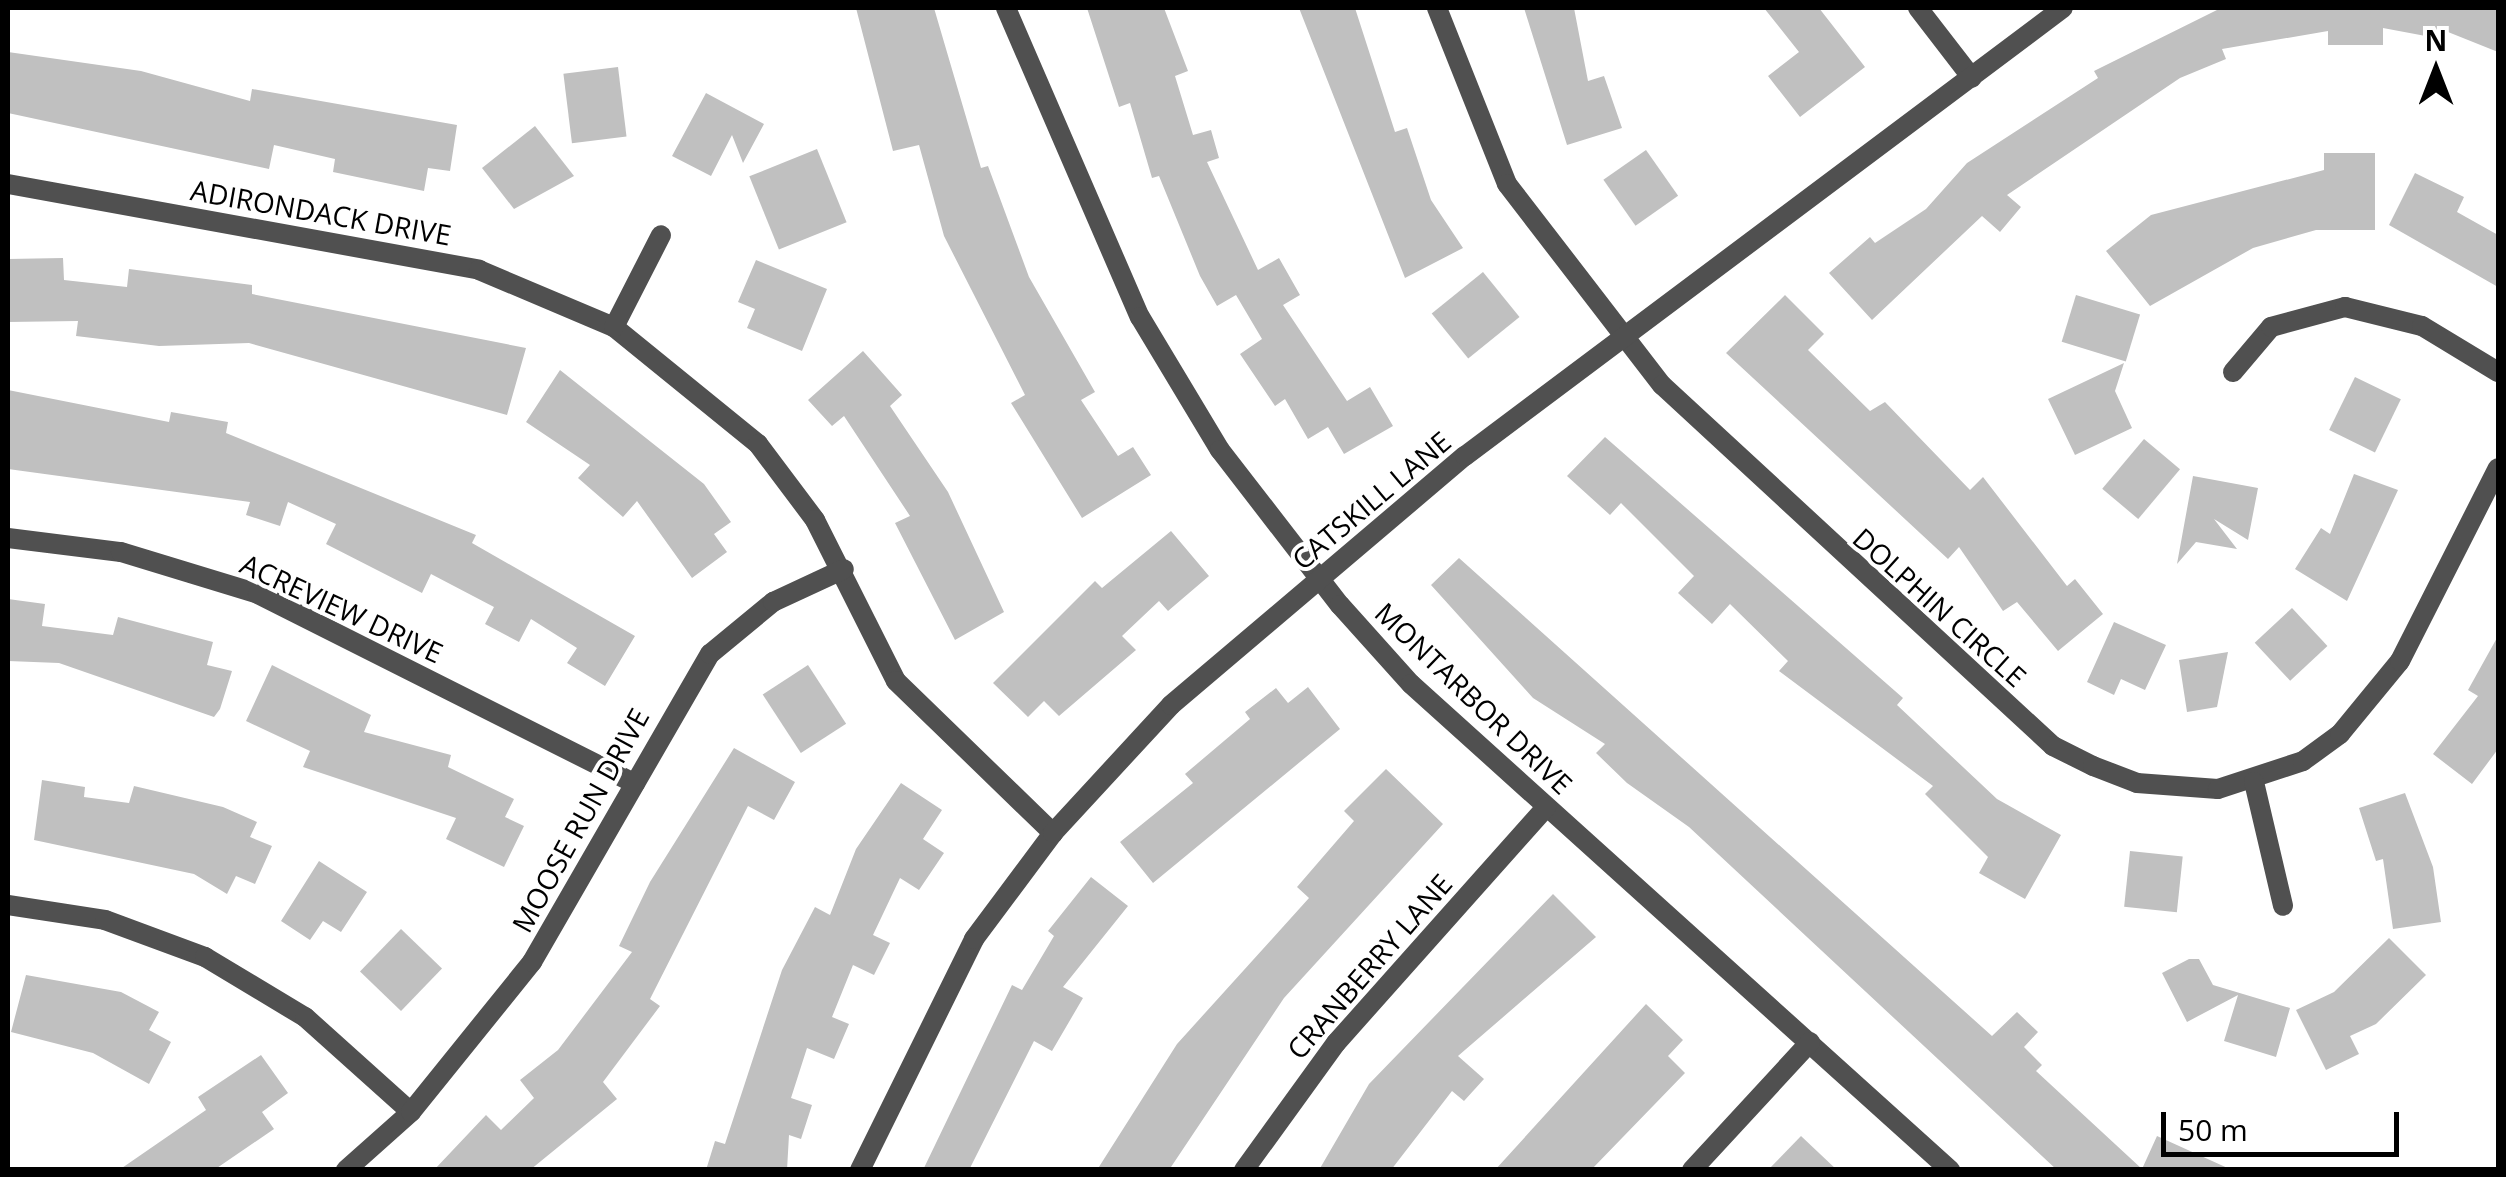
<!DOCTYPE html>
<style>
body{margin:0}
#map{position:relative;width:2506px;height:1177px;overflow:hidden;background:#fff;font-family:"Open Sans",sans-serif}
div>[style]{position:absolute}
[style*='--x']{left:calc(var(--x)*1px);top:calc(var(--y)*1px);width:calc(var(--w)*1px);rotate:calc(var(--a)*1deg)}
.building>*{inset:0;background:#c0c0c0;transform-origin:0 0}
.minor>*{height:20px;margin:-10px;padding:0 10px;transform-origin:10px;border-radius:10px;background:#505050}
span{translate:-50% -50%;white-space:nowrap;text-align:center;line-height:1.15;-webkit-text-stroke:8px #fff;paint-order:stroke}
.street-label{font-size:28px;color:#000}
.frame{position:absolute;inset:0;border:10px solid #000;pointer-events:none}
.north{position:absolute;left:2386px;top:20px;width:100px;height:100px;-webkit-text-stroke:8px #fff;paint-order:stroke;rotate:0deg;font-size:28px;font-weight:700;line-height:40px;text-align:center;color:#000}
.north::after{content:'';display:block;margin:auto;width:35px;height:45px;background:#000;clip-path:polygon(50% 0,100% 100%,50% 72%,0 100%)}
.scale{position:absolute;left:2161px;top:1112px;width:238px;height:45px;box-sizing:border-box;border:5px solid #000;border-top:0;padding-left:12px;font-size:30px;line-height:35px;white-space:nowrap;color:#000;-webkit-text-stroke:8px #fff;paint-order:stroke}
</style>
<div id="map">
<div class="building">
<div style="clip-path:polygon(856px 8px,934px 8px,981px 168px,988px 166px,1029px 277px,1095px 392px,1081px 400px,1118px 456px,1133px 447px,1151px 475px,1082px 518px,1011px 403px,1025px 395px,944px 236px,919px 145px,893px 151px)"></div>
<div style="clip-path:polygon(1087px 8px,1164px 8px,1188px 71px,1175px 76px,1193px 135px,1211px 130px,1219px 158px,1207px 162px,1258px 270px,1279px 258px,1300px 295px,1283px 305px,1347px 401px,1370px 387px,1393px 426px,1344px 454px,1328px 427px,1308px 439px,1285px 399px,1275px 406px,1240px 354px,1262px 339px,1236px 295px,1217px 306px,1200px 276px,1159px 176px,1152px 178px,1130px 103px,1119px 107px)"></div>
<div style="clip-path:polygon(1299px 8px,1355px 8px,1395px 132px,1407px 128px,1431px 200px,1463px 248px,1405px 278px)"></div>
<div style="clip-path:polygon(1524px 8px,1574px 8px,1588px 81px,1604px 76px,1622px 128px,1567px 145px)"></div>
<div style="clip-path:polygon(1764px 8px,1819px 8px,1865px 67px,1800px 117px,1768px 76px,1799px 52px)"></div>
<div style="clip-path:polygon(2221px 8px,2498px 8px,2498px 52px,2448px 32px,2447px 40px,2383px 28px,2383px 45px,2328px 45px,2328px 31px,2222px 49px,2226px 59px,2180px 78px,2007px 195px,2021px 207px,2000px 232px,1982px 216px,1872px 320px,1829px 273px,1870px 237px,1875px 243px,1926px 209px,1967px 163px,2098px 78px,2094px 71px)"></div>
<div style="clip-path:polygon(8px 52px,141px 71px,250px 101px,252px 89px,457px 125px,450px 171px,428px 168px,424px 191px,333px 172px,335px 159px,274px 145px,269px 169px,8px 113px)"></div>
<div style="left:618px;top:67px;width:70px;height:55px;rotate:83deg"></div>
<div style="clip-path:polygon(706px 93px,764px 124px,743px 163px,732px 135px,711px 176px,672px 156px)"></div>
<div style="clip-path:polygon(535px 126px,574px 176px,514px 209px,482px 168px)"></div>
<div style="left:817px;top:149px;width:79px;height:73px;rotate:68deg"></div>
<div style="left:1646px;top:150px;width:56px;height:52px;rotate:55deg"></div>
<div style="clip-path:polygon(2324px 153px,2375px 153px,2375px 230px,2316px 230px,2253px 248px,2150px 306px,2106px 251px,2151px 215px,2324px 170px)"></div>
<div style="clip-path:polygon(2415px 173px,2464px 197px,2457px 212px,2498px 235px,2498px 287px,2389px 225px)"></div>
<div style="clip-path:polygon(63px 258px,64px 280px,127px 287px,129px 269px,252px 285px,252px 294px,526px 348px,507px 415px,249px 343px,159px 346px,76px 336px,78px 321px,8px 322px,8px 259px)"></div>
<div style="clip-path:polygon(756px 260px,827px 289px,802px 351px,747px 328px,755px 309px,738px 302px)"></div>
<div style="left:1483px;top:272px;width:58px;height:66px;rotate:51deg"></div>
<div style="clip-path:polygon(1785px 295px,1824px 334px,1808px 350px,1870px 411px,1885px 402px,1970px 490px,1983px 477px,2067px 586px,2075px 579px,2103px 614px,2058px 651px,2017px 602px,2003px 611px,1959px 547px,1948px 559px,1726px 353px)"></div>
<div style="left:2076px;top:295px;width:67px;height:49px;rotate:17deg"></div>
<div style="clip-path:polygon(863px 351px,902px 395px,890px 406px,948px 492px,1004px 612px,955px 640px,895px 523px,910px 516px,844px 416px,832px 426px,808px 400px)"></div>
<div style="clip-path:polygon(2124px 363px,2115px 391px,2132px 428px,2075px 455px,2048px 399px)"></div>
<div style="clip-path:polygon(560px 370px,704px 484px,731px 522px,714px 534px,727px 552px,692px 578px,637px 501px,623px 517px,578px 478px,590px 465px,526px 422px)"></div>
<div style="left:2355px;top:377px;width:51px;height:59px;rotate:26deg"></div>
<div style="clip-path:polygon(8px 390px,169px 422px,171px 412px,228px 422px,226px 433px,476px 535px,472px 543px,635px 636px,605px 686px,567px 663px,577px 648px,531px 619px,519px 642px,485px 624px,494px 607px,431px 574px,422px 593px,326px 544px,336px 524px,288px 502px,280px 526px,246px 515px,250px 502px,8px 469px)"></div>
<div style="clip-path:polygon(1605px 437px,1903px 698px,1897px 705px,1997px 799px,2061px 835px,2025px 899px,1979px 873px,1988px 857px,1925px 794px,1933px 786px,1779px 671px,1788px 661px,1730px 604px,1712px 624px,1678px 593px,1694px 576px,1621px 503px,1610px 515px,1567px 476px)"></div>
<div style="left:2144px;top:439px;width:47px;height:65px;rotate:40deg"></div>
<div style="clip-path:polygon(2354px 474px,2398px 490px,2347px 601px,2295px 569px,2321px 528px,2330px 534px)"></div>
<div style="clip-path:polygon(2193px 476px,2258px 488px,2248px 540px,2214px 519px,2237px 549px,2196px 542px,2177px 564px)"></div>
<div style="clip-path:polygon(1171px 531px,1209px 576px,1168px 611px,1159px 601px,1122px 636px,1136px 650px,1059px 716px,1044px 701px,1028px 717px,993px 683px,1095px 581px,1102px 588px)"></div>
<div style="clip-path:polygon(1459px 558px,1992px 1036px,2017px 1012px,2038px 1032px,2024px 1047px,2042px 1065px,2036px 1071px,2142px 1169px,2157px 1136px,2232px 1170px,2057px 1170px,1689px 827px,1627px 783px,1596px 753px,1605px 744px,1533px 698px,1431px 585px)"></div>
<div style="clip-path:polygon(8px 599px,45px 604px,42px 626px,113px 635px,118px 617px,213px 642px,207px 665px,232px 671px,220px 709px,214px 717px,59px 663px,8px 661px)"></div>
<div style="left:2292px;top:608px;width:52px;height:51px;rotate:47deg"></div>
<div style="clip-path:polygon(2114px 622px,2166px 645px,2145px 690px,2121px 679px,2114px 695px,2087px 682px)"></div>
<div style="clip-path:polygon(2498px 636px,2498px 749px,2472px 784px,2433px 754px,2478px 696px,2468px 690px)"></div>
<div style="clip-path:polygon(2228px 652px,2217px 707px,2187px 712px,2179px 660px)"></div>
<div style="clip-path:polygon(272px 665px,371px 715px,364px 732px,451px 755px,448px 767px,514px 799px,505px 817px,524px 826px,504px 867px,446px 839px,456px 818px,303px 767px,310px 751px,246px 721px)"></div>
<div style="left:808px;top:665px;width:70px;height:54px;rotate:57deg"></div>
<div style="clip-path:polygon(1308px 687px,1340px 729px,1153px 883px,1120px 842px,1193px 783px,1185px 774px,1250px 719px,1245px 712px,1276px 688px,1288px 703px)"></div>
<div style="clip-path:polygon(734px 748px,795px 782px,774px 820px,748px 806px,650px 999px,660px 1006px,603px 1082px,617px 1099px,530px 1170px,434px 1170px,486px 1115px,501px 1130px,534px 1098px,520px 1080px,558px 1050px,632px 952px,619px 946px,650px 882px)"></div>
<div style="clip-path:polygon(1386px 769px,1443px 824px,1284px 998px,1169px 1170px,1097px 1170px,1177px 1044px,1309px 898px,1297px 887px,1354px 821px,1344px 811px)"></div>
<div style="clip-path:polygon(42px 780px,85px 787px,84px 797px,129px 803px,134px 786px,223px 807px,257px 822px,250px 837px,272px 846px,255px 884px,236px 876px,227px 894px,194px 874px,34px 840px)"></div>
<div style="clip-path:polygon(901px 783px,942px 810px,923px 839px,944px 853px,919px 890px,900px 878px,873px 935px,890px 943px,874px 975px,853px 965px,832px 1017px,849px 1024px,834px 1059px,807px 1048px,791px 1098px,812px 1105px,801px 1139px,789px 1135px,787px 1170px,706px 1170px,715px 1141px,725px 1144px,782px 970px,815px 907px,830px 915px,856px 849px)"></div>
<div style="clip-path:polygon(2405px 793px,2433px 867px,2441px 922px,2393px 929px,2383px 859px,2376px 861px,2359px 808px)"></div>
<div style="left:2130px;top:851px;width:53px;height:56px;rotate:6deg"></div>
<div style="clip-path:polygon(319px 861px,367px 892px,341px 932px,323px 921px,310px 940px,281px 921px)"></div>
<div style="clip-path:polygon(1091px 877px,1128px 906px,1063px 987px,1083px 998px,1052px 1051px,1034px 1041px,969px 1170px,923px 1170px,1012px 985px,1022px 990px,1054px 936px,1048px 931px)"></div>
<div style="clip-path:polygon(1553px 894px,1596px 937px,1458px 1056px,1484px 1079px,1464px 1101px,1452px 1091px,1391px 1170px,1319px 1170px,1369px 1084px)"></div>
<div style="left:401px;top:929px;width:57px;height:59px;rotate:44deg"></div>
<div style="clip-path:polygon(2389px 938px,2426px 975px,2376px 1024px,2350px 1036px,2359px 1054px,2326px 1070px,2296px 1010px,2334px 992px)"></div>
<div style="clip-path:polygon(2189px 959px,2199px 959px,2213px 985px,2290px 1008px,2276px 1057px,2224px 1041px,2238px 995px,2187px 1022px,2162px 973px)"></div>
<div style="clip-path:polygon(26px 975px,121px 992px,159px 1012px,149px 1030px,171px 1042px,149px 1084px,93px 1053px,11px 1032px)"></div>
<div style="clip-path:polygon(1646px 1004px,1683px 1040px,1668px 1056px,1685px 1073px,1591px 1170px,1495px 1170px)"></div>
<div style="clip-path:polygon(261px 1055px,288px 1093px,262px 1112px,274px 1129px,214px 1170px,119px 1170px,206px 1110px,198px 1097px)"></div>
<div style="clip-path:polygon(1801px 1136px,1837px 1170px,1768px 1170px)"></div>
</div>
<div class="minor">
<div style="--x:1006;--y:8;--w:337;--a:66.6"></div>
<div style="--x:1140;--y:317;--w:155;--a:59"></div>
<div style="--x:1220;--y:450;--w:196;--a:52.3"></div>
<div style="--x:1340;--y:605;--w:106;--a:48.1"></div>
<div style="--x:1411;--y:684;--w:726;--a:42.04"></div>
<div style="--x:1437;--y:8;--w:189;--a:68.3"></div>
<div style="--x:1507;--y:184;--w:254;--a:52.4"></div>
<div style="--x:1662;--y:385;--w:532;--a:42.72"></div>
<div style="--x:2053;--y:746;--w:45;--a:26.6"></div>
<div style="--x:2093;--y:766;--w:47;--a:21.1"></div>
<div style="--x:2137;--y:783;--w:81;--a:4.2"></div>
<div style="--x:2218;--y:789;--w:89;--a:-18.2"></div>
<div style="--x:2303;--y:761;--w:46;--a:-36.1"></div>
<div style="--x:2340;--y:734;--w:94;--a:-50.6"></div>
<div style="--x:2400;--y:661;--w:216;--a:-63.1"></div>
<div style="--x:1918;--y:8;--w:88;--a:52.4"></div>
<div style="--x:8;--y:184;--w:479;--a:10.3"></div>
<div style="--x:479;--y:270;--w:147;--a:22.9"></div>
<div style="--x:614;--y:327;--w:186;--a:39.1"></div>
<div style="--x:758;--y:444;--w:95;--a:53.1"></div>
<div style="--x:815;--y:520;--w:180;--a:63.3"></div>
<div style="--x:896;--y:681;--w:219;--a:44.1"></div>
<div style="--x:614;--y:327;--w:103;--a:-62.9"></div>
<div style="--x:2233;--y:372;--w:59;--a:-49.8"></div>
<div style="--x:2271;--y:327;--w:77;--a:-15.1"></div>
<div style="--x:2345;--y:307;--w:79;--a:13.9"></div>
<div style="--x:2422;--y:326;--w:89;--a:31.2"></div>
<div style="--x:8;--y:538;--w:114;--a:7.1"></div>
<div style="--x:121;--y:552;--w:143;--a:17"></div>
<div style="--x:258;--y:594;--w:422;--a:26.7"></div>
<div style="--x:2254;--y:782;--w:127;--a:76.8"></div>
<div style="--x:8;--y:905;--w:98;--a:8.8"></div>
<div style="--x:105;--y:920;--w:107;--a:20.3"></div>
<div style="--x:205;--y:957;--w:117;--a:31"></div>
<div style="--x:305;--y:1017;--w:142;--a:41.9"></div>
<div style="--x:346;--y:1170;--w:87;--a:-41.7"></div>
<div style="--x:411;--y:1112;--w:193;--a:-51.1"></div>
<div style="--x:532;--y:962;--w:356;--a:-60"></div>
<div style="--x:710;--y:654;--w:82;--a:-39.5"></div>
<div style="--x:773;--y:602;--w:78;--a:-24.9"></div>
<div style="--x:860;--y:1170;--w:258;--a:-63.7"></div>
<div style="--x:974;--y:939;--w:132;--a:-53.3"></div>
<div style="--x:1053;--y:833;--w:174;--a:-47.3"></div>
<div style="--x:1171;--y:705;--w:385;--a:-40.3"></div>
<div style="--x:1465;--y:456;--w:747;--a:-36.84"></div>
<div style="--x:1244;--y:1170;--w:157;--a:-54.1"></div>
<div style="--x:1336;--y:1043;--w:316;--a:-48.3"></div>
<div style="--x:1692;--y:1170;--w:174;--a:-47.3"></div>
</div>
<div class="street-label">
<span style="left:321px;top:212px;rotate:10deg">ADIRONDACK DRIVE</span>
<span style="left:1371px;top:500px;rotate:-40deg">CATSKILL LANE</span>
<span style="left:1940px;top:607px;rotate:42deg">DOLPHIN CIRCLE</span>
<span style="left:342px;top:608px;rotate:25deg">ACREVIEW DRIVE</span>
<span style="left:1474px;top:698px;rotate:44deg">MONTARBOR DRIVE</span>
<span style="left:580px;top:820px;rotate:-61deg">MOOSE RUN DRIVE</span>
<span style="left:1369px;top:966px;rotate:-49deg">CRANBERRY LANE</span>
</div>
<div class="frame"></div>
<div class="north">N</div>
<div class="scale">50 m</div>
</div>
